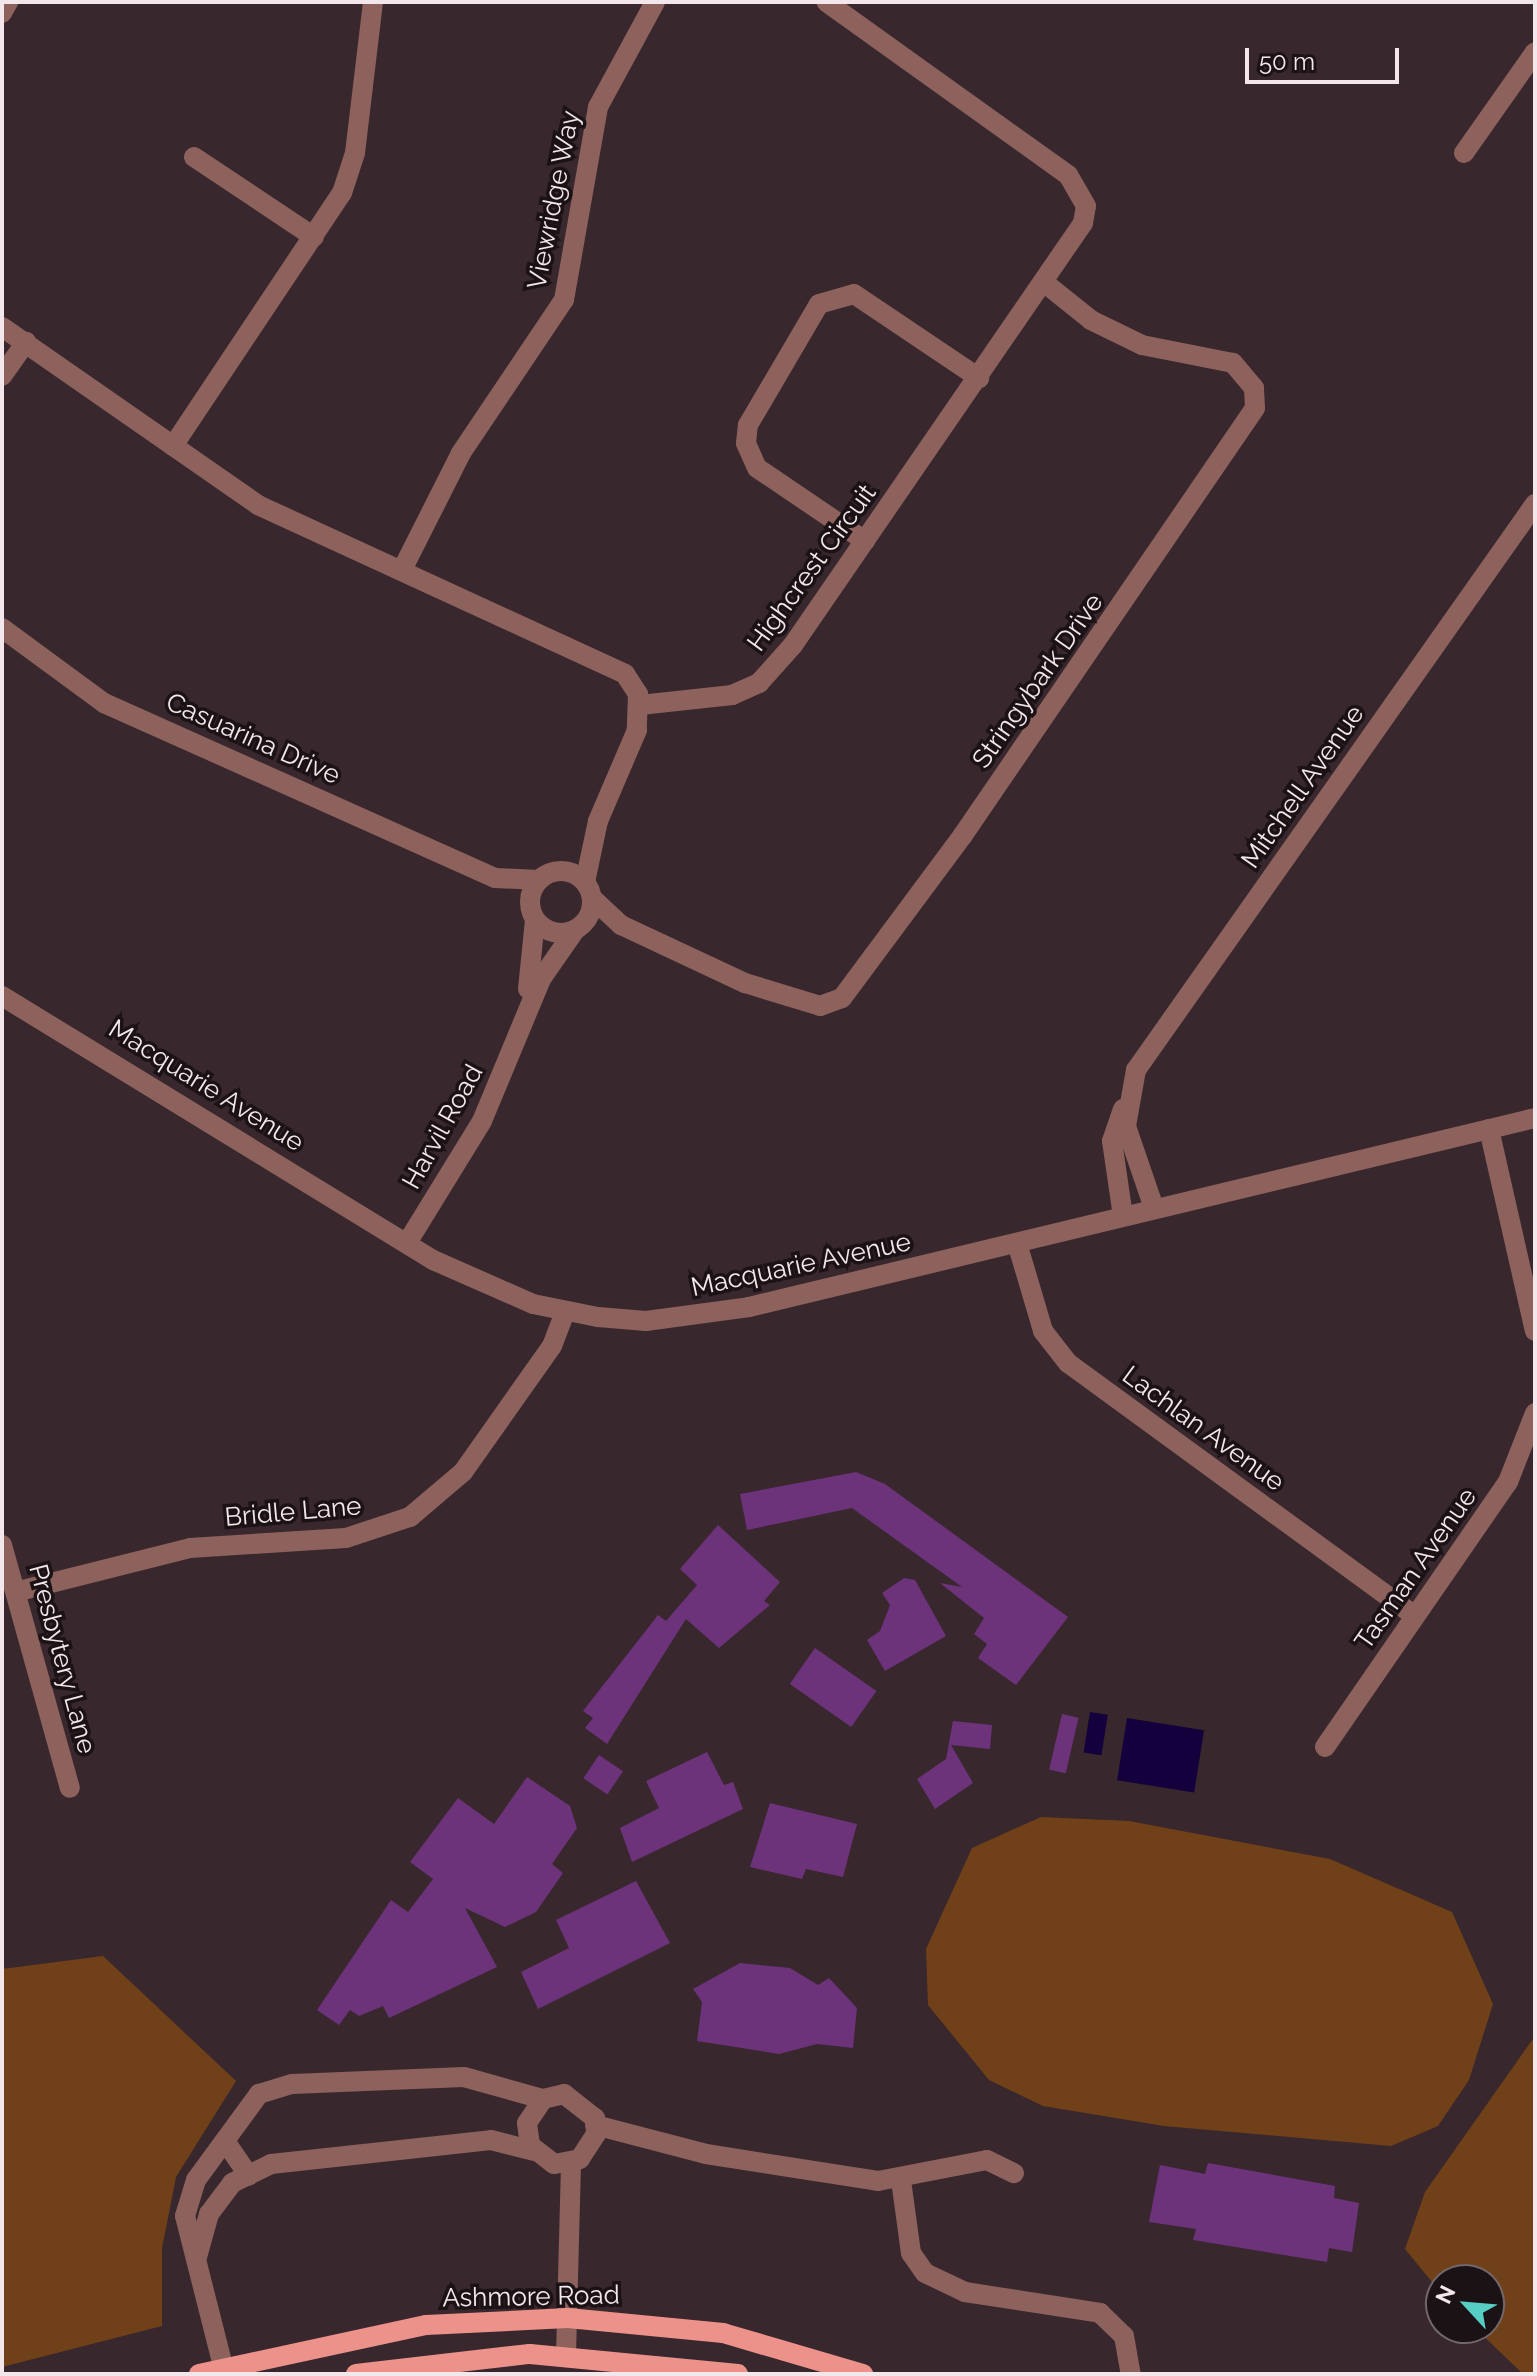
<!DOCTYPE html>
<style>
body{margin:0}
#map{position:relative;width:1537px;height:2376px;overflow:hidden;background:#39272e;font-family:Raleway,sans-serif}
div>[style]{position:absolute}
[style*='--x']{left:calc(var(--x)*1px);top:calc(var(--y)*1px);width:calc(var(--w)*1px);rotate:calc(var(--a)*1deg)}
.green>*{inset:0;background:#704118}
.water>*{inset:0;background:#13003c;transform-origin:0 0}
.building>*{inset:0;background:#6c327a;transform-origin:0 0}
.minor>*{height:20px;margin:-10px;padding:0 10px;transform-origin:10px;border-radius:10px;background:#8d615c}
.minor>.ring{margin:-10px;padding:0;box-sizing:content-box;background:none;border:20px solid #8d615c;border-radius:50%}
.major>*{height:20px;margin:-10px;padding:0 10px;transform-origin:10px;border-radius:10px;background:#ec928a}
span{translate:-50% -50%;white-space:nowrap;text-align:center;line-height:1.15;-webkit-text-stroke:7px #1b1216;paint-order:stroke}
.street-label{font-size:26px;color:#f3e7ec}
.frame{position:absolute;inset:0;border:4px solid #f3e7ec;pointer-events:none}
.north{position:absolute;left:1425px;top:2264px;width:80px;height:80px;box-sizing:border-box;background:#1b1216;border:2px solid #71676c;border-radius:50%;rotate:296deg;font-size:22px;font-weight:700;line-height:32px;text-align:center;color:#f3e7ec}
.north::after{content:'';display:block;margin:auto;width:28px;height:36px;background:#56cec4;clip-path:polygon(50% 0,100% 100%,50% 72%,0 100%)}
.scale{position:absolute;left:1245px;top:48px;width:154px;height:36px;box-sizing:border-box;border:4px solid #f3e7ec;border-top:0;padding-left:10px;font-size:24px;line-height:28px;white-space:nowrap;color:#f3e7ec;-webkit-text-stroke:6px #1b1216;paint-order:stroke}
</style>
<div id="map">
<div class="green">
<div style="clip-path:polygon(1041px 1817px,1129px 1821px,1330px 1859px,1452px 1912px,1493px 2004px,1469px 2080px,1438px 2126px,1391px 2146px,1164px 2126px,1043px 2106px,989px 2080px,928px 2005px,926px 1949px,972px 1848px)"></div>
<div style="clip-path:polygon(103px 1956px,236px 2081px,176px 2177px,162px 2248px,162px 2326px,2px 2367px,2px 1969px)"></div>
<div style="clip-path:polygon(1535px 2036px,1535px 2374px,1523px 2374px,1475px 2328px,1489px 2328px,1489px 2280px,1441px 2280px,1441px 2293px,1405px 2249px,1425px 2192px)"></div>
</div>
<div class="water">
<div style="left:1090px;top:1712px;width:18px;height:41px;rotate:9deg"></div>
<div style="left:1127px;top:1718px;width:78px;height:63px;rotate:9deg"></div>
</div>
<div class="building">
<div style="clip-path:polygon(856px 1472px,885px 1484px,1068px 1617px,1016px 1685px,978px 1658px,987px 1644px,974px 1634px,984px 1618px,940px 1583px,962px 1587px,852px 1508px,747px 1530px,740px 1494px)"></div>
<div style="clip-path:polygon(718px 1525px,780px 1582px,764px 1601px,770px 1605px,719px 1648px,686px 1619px,607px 1744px,585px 1728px,593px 1718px,583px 1711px,658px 1615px,666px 1621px,697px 1585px,680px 1569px)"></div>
<div style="clip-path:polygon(904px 1578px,915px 1580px,946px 1636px,885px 1671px,867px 1640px,880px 1631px,890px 1605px,882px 1593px)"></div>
<div style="left:815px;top:1648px;width:75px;height:44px;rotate:35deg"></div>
<div style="left:1062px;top:1714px;width:17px;height:57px;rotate:13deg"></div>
<div style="clip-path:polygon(953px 1721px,992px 1725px,990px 1749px,951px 1745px,973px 1783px,935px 1809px,917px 1779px,946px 1759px)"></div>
<div style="clip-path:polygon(707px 1752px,724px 1785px,733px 1782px,743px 1809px,632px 1862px,620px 1828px,659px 1808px,646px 1781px)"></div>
<div style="left:599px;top:1755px;width:29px;height:28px;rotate:34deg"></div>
<div style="clip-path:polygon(527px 1777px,570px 1806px,577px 1828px,552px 1864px,563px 1873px,536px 1912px,505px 1927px,465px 1908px,497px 1967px,389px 2018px,383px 2006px,359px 2016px,350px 2010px,339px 2025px,317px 2010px,391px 1900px,408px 1912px,433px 1879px,410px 1862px,458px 1798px,494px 1824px)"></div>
<div style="clip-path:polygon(770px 1803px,857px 1824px,843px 1877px,806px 1869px,802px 1879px,750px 1867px)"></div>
<div style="clip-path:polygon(636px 1881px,670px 1943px,538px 2009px,521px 1972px,569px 1948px,556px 1920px)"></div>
<div style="clip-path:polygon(740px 1963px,790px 1968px,818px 1985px,829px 1978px,857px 2008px,853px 2048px,817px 2044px,779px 2054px,697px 2041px,702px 2002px,693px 1989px)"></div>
<div style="clip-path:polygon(1208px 2163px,1335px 2186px,1334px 2198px,1359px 2203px,1352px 2252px,1329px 2248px,1327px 2262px,1193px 2240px,1196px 2229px,1149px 2222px,1160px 2165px,1205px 2174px)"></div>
</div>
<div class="minor">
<div style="--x:2;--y:13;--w:13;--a:-61"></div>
<div style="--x:1464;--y:153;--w:123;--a:-54.9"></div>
<div style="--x:194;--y:157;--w:144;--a:33.7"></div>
<div style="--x:2;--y:327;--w:312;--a:34.8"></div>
<div style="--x:258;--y:505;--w:404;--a:24.7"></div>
<div style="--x:625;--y:674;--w:24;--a:57"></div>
<div style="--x:638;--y:694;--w:36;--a:92"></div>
<div style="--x:637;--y:730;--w:99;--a:113.2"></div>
<div style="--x:598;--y:821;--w:62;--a:102"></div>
<div style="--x:2;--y:376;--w:42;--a:-54.8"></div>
<div style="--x:173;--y:446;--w:304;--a:-56.3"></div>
<div style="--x:342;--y:193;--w:42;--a:-72"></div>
<div style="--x:355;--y:153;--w:152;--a:-83.2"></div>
<div style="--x:865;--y:541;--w:130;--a:-145.9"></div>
<div style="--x:757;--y:468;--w:27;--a:-114"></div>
<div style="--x:746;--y:443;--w:18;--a:-84"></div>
<div style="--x:748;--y:425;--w:140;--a:-59.6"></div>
<div style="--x:819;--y:304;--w:36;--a:-16"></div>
<div style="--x:854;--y:294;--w:151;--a:33.9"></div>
<div style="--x:402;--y:570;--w:131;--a:-63.2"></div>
<div style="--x:461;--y:453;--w:184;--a:-56.1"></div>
<div style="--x:564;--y:300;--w:196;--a:-80"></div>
<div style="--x:598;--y:107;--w:119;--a:-61.5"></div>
<div style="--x:2;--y:628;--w:127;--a:36.3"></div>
<div style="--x:104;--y:703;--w:428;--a:24.1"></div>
<div style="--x:495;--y:878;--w:44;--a:2.6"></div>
<div style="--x:640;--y:705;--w:93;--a:-6.2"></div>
<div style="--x:732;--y:695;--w:30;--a:-24"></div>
<div style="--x:759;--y:683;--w:51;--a:-48.2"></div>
<div style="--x:793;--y:645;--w:512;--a:-55.5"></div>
<div style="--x:1083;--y:223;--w:17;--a:-80"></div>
<div style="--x:1086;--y:206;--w:36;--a:-120"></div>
<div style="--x:1068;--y:175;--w:297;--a:-144.4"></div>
<div class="ring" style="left:530px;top:871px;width:42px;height:42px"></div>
<div style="--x:592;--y:898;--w:40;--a:43"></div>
<div style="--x:621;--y:925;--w:137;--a:25.1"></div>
<div style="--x:745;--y:983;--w:78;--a:17"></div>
<div style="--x:820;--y:1006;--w:23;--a:-20"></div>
<div style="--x:842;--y:998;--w:203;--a:-53.4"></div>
<div style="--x:963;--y:835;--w:517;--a:-55.63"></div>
<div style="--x:1255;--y:408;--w:20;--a:-93"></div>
<div style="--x:1254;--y:388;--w:33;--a:-130"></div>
<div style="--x:1233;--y:363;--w:93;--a:-168.8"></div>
<div style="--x:1142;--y:345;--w:57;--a:-153.9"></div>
<div style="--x:1091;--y:320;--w:58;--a:-141.3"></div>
<div style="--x:528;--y:989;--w:69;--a:-84.2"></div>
<div style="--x:2;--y:996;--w:505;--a:31.49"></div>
<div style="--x:433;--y:1260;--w:109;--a:23.7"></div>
<div style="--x:533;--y:1304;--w:66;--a:11.3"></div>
<div style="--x:598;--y:1317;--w:48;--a:4.8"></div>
<div style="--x:646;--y:1321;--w:104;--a:-7.7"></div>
<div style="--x:749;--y:1307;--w:808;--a:-13.52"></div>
<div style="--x:1123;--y:1109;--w:34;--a:109"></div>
<div style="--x:1112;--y:1141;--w:76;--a:81.7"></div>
<div style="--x:1489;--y:1129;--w:207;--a:77.2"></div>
<div style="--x:1154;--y:1208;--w:87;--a:-108.9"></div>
<div style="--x:1126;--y:1126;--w:57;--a:-79.9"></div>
<div style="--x:1136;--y:1070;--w:693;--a:-54.82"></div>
<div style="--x:407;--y:1243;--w:143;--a:-58.4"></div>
<div style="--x:482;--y:1121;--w:154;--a:-67.4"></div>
<div style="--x:541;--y:979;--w:60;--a:-55.2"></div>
<div style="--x:1017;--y:1243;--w:92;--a:73.5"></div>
<div style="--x:1043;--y:1331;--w:41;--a:52"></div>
<div style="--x:1068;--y:1363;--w:428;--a:36.1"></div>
<div style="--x:2;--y:1545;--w:252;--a:74.4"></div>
<div style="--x:19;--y:1591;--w:176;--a:-14.1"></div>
<div style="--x:190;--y:1548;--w:156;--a:-3.7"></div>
<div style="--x:346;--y:1538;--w:67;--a:-18.2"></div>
<div style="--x:410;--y:1517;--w:70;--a:-40.3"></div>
<div style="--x:463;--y:1472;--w:154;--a:-54.8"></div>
<div style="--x:552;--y:1346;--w:36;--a:-69"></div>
<div style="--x:1325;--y:1747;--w:322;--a:-55.4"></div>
<div style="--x:1508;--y:1482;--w:74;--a:-68.6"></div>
<div style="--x:595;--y:2125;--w:115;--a:14.6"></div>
<div style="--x:706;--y:2154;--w:174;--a:8.9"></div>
<div style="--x:878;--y:2181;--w:111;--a:-10.9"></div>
<div style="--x:987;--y:2160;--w:30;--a:26"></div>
<div style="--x:225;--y:2141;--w:42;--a:55.6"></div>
<div style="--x:901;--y:2180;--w:74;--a:82.2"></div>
<div style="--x:911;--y:2253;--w:24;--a:55"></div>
<div style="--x:925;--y:2273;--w:44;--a:25.4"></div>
<div style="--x:965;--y:2292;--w:137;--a:8.8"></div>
<div style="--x:1100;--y:2313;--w:33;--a:44"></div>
<div style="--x:1124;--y:2336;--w:39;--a:80"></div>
<div style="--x:197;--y:2257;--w:45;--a:-74.4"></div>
<div style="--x:209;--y:2214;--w:39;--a:-53"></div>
<div style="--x:232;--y:2183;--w:43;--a:-26"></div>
<div style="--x:271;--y:2164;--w:221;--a:-6.2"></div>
<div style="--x:491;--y:2140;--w:44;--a:14.3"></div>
<div style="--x:566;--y:2355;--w:192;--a:-88.5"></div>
<div style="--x:225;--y:2374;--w:163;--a:-104.2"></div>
<div style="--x:185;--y:2216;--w:38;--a:-73"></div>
<div style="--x:196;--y:2180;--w:107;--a:-53.8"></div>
<div style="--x:259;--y:2094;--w:34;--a:-17"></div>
<div style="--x:292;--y:2084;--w:172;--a:-2.3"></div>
<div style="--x:464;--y:2077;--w:82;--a:15.6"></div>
<div style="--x:543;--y:2099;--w:22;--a:-13"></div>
<div style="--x:564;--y:2094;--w:39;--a:38"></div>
<div style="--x:595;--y:2118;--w:16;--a:86"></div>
<div style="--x:596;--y:2134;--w:30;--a:123"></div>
<div style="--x:580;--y:2159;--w:26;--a:169"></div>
<div style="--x:554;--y:2164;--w:31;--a:-142"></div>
<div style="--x:530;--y:2145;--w:22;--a:-98"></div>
<div style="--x:527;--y:2123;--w:29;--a:-56"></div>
</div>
<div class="major">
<div style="--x:199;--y:2374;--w:232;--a:-12.2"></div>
<div style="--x:426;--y:2325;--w:142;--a:-2.8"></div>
<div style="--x:568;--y:2318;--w:156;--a:5.5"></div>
<div style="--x:723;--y:2333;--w:146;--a:16.3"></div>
<div style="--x:356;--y:2374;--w:175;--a:-6.6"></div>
<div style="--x:530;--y:2354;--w:209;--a:5.5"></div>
</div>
<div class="street-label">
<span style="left:554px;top:200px;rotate:-79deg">Viewridge Way</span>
<span style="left:812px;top:568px;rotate:-54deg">Highcrest Circuit</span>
<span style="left:1038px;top:681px;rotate:-55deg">Stringybark Drive</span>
<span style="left:253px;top:739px;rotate:24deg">Casuarina Drive</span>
<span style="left:1303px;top:787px;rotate:-55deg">Mitchell Avenue</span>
<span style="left:206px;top:1086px;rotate:32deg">Macquarie Avenue</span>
<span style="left:443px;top:1127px;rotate:-61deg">Harvil Road</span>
<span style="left:801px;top:1265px;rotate:-12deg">Macquarie Avenue</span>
<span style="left:1203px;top:1429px;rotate:36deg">Lachlan Avenue</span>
<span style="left:293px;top:1512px;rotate:-5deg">Bridle Lane</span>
<span style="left:1416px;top:1569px;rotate:-55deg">Tasman Avenue</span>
<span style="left:62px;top:1659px;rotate:75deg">Presbytery Lane</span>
<span style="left:531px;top:2297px;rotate:-1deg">Ashmore Road</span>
</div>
<div class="frame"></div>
<div class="north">N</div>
<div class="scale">50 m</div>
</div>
